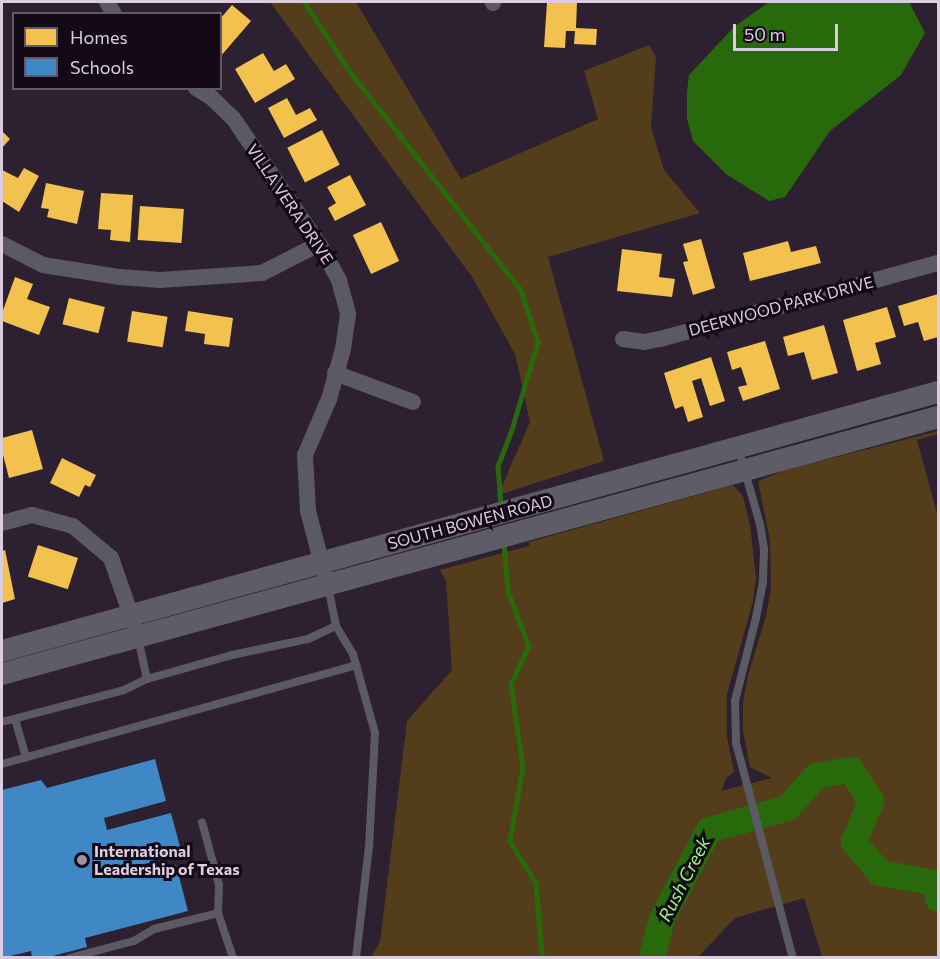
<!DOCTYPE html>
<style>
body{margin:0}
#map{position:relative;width:940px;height:959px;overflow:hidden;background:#2d2031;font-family:Commissioner,sans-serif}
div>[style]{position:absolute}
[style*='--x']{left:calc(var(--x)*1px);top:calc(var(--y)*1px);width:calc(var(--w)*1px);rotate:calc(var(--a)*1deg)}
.green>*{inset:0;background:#543d1a}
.water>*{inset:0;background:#286a0b}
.homes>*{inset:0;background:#f2c14e;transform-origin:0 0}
.schools>*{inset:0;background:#3f88c5}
.stream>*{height:4.5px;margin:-2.25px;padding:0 2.25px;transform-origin:2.25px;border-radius:2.25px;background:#286a0b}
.river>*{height:26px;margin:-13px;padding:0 13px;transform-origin:13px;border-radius:13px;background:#286a0b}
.service>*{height:8px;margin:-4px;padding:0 4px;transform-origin:4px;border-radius:4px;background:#5b5a63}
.minor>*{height:16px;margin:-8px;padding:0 8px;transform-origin:8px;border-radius:8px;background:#5b5a63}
.secondary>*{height:22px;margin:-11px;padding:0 11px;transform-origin:11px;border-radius:11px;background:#5e5c67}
.dots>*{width:16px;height:16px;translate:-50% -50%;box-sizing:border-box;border:3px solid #140916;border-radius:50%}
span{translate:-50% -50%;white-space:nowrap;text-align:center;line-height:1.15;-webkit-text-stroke:6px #140916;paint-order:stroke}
.street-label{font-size:16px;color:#dbccdf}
.poi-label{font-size:16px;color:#dbccdf;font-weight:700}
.left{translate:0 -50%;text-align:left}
.water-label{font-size:18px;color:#9bfa82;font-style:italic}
.frame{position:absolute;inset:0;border:3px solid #dbccdf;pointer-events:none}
.legend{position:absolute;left:12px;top:12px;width:210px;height:78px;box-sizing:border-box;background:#140916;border:2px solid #645766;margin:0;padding:8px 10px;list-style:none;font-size:18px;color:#dbccdf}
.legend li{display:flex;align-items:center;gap:12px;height:30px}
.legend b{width:30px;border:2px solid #645766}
.scale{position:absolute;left:733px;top:24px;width:105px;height:27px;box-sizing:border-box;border:3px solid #dbccdf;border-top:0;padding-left:8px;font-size:18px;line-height:21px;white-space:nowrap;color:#dbccdf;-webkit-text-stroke:4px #140916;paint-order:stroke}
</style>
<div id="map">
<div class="green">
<div style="clip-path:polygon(270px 2px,356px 2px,461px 179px,598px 119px,584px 71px,649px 45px,656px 57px,651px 128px,664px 170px,700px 213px,548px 257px,604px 461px,498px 495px,530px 422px,515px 354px,472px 277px)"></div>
<div style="clip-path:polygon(938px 431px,938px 434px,917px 440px,938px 517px,938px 957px,822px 957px,804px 898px,735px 918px,698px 957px,370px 958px,380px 942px,407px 721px,452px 670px,446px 581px,440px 570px,529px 546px,529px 542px,733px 485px,743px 496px,750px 525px,756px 578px,753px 601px,727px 694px,727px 737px,734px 772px,727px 777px,721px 791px,772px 778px,750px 767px,743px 731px,743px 703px,748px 675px,766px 616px,771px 589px,770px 540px,758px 481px,786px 470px)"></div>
</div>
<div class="water">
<div style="clip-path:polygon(769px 2px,909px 2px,925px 33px,901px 75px,830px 131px,785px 197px,769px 201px,726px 174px,693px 141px,687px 119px,687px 92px,689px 75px,734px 27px)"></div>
</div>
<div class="homes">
<div style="clip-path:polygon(547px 2px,577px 2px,576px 28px,597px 29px,596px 45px,574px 44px,575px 31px,566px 31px,565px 48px,544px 47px)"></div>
<div style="clip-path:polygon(232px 5px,251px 21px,220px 57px,220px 19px)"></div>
<div style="clip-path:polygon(263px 53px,274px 71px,286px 64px,295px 79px,255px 103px,235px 69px)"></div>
<div style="clip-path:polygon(287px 98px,296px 115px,310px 108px,317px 120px,284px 138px,268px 108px)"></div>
<div style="left:322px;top:130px;width:39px;height:39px;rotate:63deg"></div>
<div style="clip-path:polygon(2px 131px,10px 139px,2px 148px)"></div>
<div style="clip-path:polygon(24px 168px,39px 176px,19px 212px,2px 201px,2px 170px,18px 178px)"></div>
<div style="clip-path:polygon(350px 175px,366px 205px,335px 221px,328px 208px,336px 203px,327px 187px)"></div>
<div style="clip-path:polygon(46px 183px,84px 191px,77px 224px,47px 217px,49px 209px,41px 208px)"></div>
<div style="clip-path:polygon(101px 193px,133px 195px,130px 242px,110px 240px,111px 230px,98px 229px)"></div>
<div style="left:140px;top:206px;width:44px;height:34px;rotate:4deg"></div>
<div style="left:381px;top:222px;width:43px;height:31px;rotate:65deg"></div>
<div style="clip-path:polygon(701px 239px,715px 288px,693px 295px,683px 262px,688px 261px,683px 244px)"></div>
<div style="clip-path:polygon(788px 241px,791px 252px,816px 246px,821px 263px,750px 281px,743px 253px)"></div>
<div style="clip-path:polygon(622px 249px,662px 254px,659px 277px,675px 279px,672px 297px,617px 291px)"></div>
<div style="clip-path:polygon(15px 277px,33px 284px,27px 299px,50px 307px,39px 335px,2px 321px,2px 313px)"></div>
<div style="clip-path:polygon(938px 294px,938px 337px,924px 341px,918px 322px,904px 326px,898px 306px)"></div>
<div style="left:69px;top:298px;width:37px;height:27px;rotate:14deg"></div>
<div style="clip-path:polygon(887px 307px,896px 337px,875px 343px,881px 364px,857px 371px,843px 320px)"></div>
<div style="left:132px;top:311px;width:36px;height:31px;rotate:9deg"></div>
<div style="clip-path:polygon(188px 311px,233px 318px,229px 347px,204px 344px,205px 334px,185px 331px)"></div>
<div style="clip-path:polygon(824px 325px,838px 373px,812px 380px,804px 352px,788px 356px,783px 337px)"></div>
<div style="clip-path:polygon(765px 341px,780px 389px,743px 401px,738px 387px,747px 385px,741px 367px,732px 370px,727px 352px)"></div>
<div style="clip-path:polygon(711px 357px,725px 401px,710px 406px,701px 378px,692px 381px,703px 417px,688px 422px,683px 406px,675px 409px,664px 373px)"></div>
<div style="clip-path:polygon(32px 430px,43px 469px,9px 478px,2px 451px,2px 438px)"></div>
<div style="clip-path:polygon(62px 458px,96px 475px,90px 487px,85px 485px,79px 497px,50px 483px)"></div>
<div style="left:38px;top:545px;width:42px;height:33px;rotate:18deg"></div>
<div style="clip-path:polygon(5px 550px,15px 599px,2px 603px,2px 551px)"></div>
</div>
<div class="schools">
<div style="clip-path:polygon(155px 759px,166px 801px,104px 818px,107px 830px,171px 813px,182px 854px,118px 871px,120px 879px,176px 865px,188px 911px,85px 938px,87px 947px,45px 958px,32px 958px,31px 951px,2px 958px,2px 790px,41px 780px,47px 788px)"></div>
</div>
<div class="stream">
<div style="--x:305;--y:3;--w:84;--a:56.7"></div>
<div style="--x:351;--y:73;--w:276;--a:51.9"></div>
<div style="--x:521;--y:290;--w:55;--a:71.9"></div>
<div style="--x:538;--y:342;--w:92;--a:106.5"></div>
<div style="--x:512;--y:430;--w:39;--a:111"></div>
<div style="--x:498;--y:466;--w:40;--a:85.7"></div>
<div style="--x:504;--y:542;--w:49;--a:85.3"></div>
<div style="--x:508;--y:591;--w:59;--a:69.1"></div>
<div style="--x:529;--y:646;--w:42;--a:115.3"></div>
<div style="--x:511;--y:684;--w:84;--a:81.8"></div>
<div style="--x:523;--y:767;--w:75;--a:100"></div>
<div style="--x:510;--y:841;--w:49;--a:58.2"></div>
<div style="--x:536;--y:883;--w:75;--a:85.4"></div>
</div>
<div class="river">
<div style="--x:652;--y:958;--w:40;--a:-75.6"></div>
<div style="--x:662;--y:919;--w:101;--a:-62.2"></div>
<div style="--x:709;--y:830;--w:82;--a:-15.6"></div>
<div style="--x:788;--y:808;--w:43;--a:-48.8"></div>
<div style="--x:816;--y:776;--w:36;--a:-10"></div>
<div style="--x:851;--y:770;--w:37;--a:57"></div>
<div style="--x:871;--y:801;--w:44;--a:112.5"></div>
<div style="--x:854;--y:842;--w:40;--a:50"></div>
<div style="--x:880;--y:873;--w:57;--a:10.1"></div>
<div style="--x:936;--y:883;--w:16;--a:83"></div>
</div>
<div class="service">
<div style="--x:738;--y:447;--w:80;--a:74.1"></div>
<div style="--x:760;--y:524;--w:25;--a:81"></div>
<div style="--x:764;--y:549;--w:33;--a:92"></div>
<div style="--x:763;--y:582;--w:37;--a:101"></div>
<div style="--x:756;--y:618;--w:86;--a:104.2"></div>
<div style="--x:735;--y:701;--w:42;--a:88.6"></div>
<div style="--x:736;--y:743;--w:222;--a:75.2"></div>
<div style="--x:336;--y:626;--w:33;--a:59"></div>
<div style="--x:353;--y:654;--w:82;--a:74.4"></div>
<div style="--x:375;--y:733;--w:113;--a:93"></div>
<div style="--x:369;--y:846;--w:113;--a:96.6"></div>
<div style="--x:138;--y:638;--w:42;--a:77.6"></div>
<div style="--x:15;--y:719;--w:40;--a:74"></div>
<div style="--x:2;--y:722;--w:126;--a:-14.7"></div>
<div style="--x:124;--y:690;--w:25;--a:-26"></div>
<div style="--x:147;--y:679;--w:88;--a:-15.8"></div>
<div style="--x:232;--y:655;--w:78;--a:-11.9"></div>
<div style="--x:308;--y:639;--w:31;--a:-25"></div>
<div style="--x:336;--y:626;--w:41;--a:-101.3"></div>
<div style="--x:2;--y:764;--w:368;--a:-15.6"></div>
<div style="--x:218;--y:913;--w:47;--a:71.6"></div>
<div style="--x:69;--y:958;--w:67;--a:-14.7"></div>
<div style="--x:134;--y:941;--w:23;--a:-31"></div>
<div style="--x:154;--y:929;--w:66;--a:-14"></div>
<div style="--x:218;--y:913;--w:28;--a:-88"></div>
<div style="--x:219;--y:885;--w:65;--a:-105.1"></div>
</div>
<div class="minor">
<div style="--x:107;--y:2;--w:14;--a:60"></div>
<div style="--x:493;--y:2;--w:1;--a:90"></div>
<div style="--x:196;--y:88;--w:19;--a:32"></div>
<div style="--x:212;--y:98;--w:29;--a:44"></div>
<div style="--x:233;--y:118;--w:153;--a:55.7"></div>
<div style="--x:319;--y:244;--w:41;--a:60.9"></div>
<div style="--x:339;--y:280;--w:35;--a:75"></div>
<div style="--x:348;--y:314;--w:35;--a:98"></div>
<div style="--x:343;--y:349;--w:52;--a:105.6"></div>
<div style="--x:329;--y:399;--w:61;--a:113.2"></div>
<div style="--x:305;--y:455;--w:56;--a:86.9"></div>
<div style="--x:308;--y:511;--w:63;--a:75.3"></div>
<div style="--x:2;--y:244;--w:46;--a:27.1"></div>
<div style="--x:43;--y:265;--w:78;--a:8.9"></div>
<div style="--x:120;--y:277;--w:40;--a:4.3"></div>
<div style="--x:160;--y:280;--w:102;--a:-3.9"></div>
<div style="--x:262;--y:273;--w:64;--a:-27"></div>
<div style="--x:623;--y:339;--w:21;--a:8"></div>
<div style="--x:644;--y:342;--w:16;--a:-11"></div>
<div style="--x:660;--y:339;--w:288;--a:-15.3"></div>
<div style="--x:335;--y:373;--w:83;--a:20.4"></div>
<div style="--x:2;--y:523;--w:31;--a:-15"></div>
<div style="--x:32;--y:515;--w:42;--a:15"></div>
<div style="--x:73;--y:526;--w:50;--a:40.1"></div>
<div style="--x:111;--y:558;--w:70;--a:70.8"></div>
</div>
<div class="secondary">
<div style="--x:2;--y:651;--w:971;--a:-15.47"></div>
<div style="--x:2;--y:674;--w:971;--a:-15.35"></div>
</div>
<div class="dots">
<div style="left:82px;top:860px;background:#9e90a2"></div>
</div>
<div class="street-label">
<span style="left:290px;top:204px;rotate:56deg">VILLA VERA DRIVE</span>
<span style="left:781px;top:306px;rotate:-15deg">DEERWOOD PARK DRIVE</span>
<span style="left:470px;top:522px;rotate:-15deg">SOUTH BOWEN ROAD</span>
</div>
<div class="poi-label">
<span class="left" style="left:94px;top:860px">International<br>Leadership of Texas</span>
</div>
<div class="water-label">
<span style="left:684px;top:879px;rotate:-63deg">Rush Creek</span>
</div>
<div class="frame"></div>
<ul class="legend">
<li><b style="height:16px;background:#f2c14e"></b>Homes</li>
<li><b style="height:16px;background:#3f88c5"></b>Schools</li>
</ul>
<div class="scale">50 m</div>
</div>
